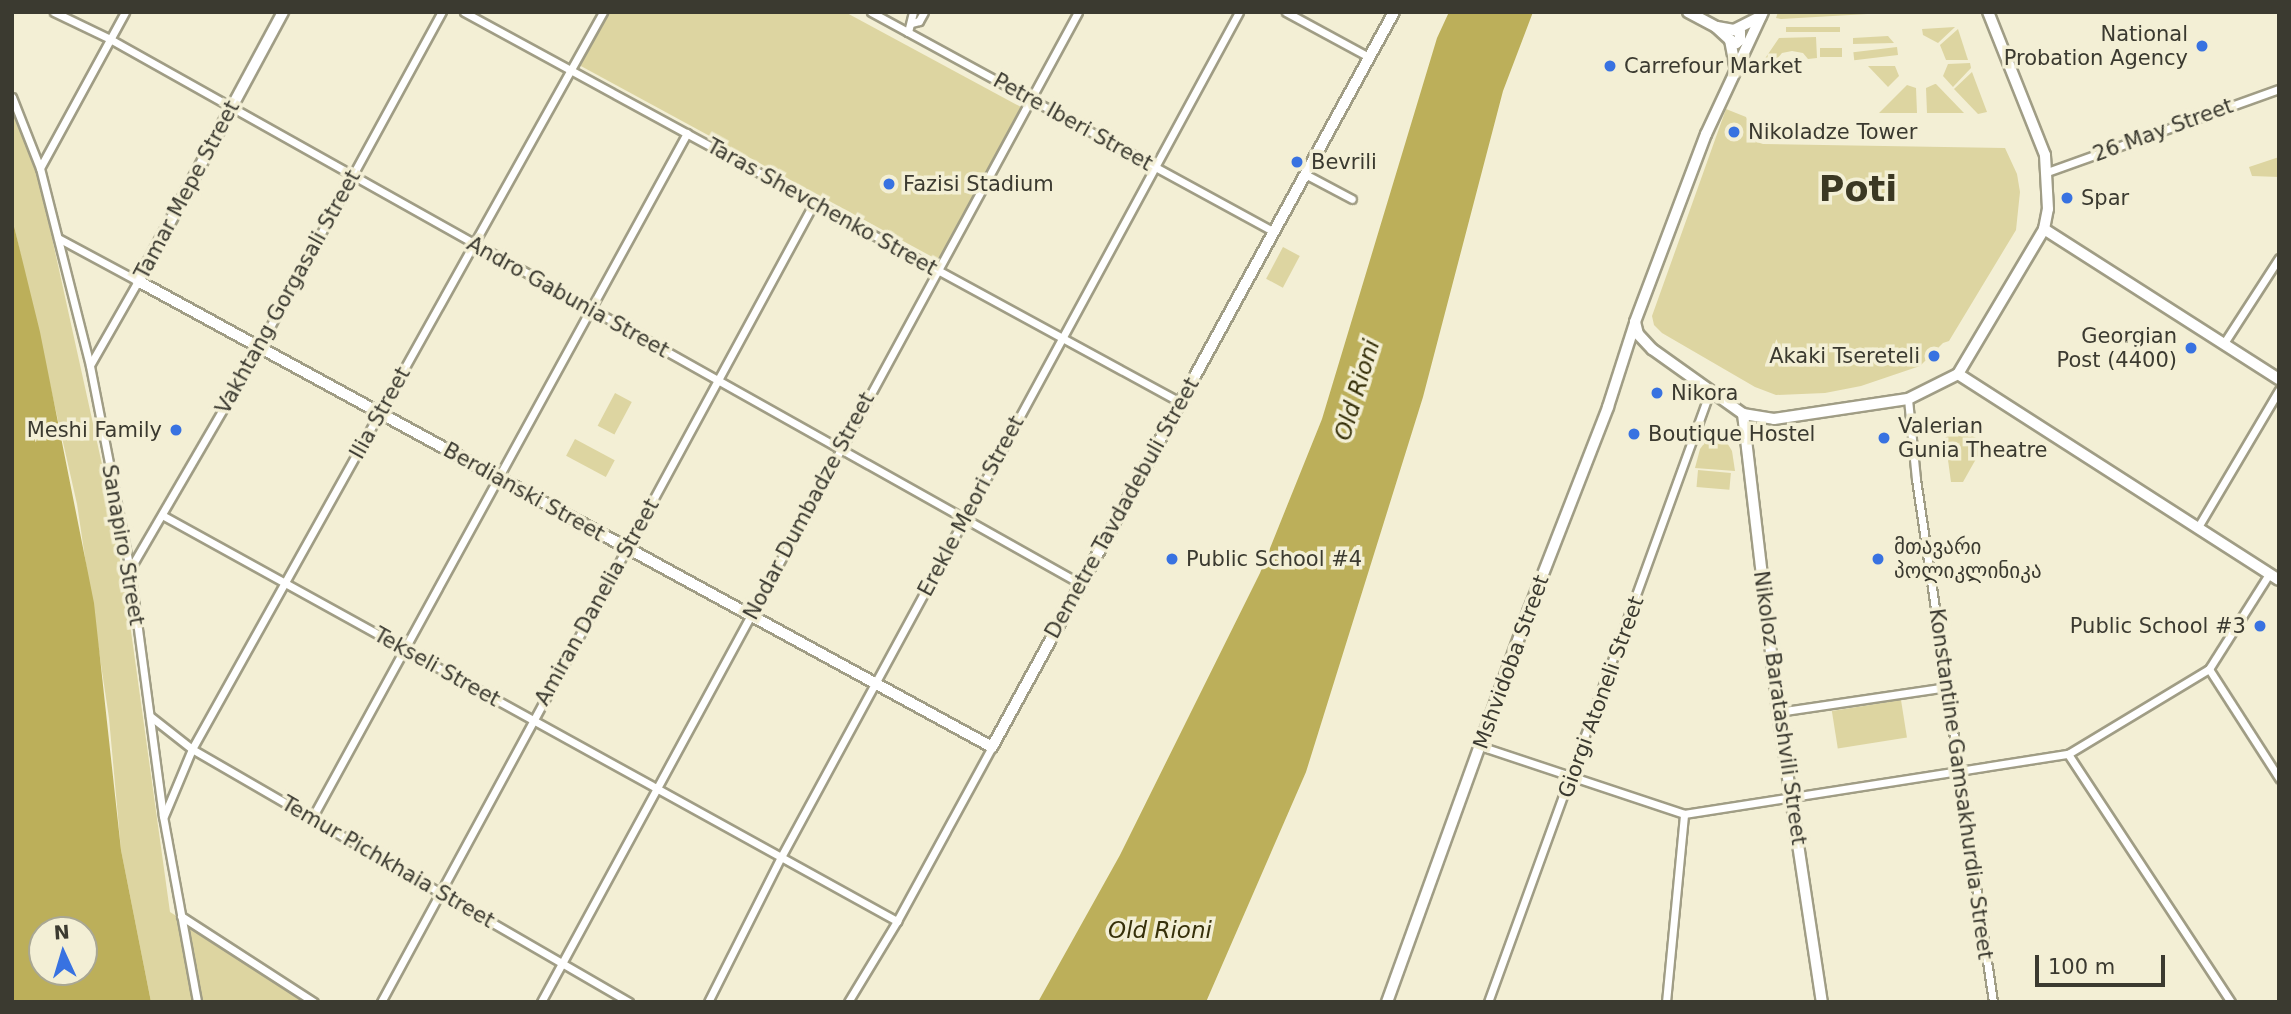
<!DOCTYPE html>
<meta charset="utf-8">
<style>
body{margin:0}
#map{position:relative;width:2291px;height:1014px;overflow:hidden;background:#f3efd5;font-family:"DejaVu Sans","Noto Sans Georgian",sans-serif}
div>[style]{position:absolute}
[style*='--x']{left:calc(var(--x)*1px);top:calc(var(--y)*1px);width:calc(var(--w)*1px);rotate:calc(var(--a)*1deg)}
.green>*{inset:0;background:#ddd5a1;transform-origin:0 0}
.water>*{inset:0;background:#bcaf5a}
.roads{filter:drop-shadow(2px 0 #a09d85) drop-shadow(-2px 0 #a09d85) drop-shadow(0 2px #a09d85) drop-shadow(0 -2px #a09d85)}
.street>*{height:7px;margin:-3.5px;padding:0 3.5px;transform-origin:3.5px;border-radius:3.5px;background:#fff}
.secondary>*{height:10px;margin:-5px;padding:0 5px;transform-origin:5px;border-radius:5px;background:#fff}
.dots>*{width:19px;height:19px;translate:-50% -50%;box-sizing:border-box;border:4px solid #f3efd5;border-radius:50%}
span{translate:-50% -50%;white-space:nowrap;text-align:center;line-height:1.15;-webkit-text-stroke:7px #f3efd5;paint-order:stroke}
.poi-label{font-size:21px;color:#3b3a30}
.right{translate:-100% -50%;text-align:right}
.left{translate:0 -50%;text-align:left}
.street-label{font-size:21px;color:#3b3a30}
.water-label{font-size:23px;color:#36300a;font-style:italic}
.town-label{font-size:35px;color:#3b3823;font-weight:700}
.frame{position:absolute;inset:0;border:14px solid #3b3a30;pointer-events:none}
.north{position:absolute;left:28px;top:916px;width:70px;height:70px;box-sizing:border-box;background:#f3efd5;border:2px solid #a9a793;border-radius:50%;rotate:356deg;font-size:19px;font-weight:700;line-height:28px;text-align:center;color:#3b3a30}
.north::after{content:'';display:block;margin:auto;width:24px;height:32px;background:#3872e1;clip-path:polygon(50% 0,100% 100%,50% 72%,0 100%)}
.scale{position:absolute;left:2035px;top:955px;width:130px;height:32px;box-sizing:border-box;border:4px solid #3b3a30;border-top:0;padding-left:9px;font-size:21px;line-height:24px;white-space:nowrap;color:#3b3a30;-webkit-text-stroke:5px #f3efd5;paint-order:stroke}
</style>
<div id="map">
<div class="green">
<div style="clip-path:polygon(608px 12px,845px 12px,1021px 107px,938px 260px,579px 65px)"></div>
<div style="clip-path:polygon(1778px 12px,1902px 12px,1781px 19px,1776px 18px)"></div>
<div style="left:1840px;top:27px;width:5px;height:54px;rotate:90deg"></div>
<div style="clip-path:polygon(1955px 27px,1938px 43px,1923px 35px,1922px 29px)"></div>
<div style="clip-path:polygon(1958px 29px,1968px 60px,1946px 60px,1940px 45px)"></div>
<div style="clip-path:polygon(1888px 36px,1894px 43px,1853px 44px,1853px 38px)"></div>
<div style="clip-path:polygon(1816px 37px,1817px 58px,1808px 59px,1803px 53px,1792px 51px,1782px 53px,1776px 60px,1764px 60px,1779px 38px)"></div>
<div style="left:1897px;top:47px;width:8px;height:44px;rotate:83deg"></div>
<div style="left:1842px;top:48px;width:9px;height:22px;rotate:90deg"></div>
<div style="clip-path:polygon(1970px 63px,1971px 68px,1953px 87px,1943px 76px,1948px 64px)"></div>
<div style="clip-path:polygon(1895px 66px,1899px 76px,1888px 87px,1868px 66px)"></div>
<div style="clip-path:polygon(1972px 72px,1987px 112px,1978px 114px,1954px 89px)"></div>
<div style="clip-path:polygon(1935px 84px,1936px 84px,1964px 113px,1927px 113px,1926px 88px)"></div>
<div style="clip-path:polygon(1907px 85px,1916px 88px,1917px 113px,1879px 113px)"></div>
<div style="clip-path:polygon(12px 108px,37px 170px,107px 487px,126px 595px,170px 912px,314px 1002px,151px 1002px,121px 850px,109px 718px,77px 504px,12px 217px)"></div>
<div style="clip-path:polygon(1726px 109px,1746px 117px,1754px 141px,1763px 144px,2005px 148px,2017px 174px,2020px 192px,2016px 230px,1949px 341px,1943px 343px,1920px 366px,1861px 386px,1825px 393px,1776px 395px,1755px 387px,1662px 333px,1654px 325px,1652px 316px)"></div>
<div style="clip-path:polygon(2279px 157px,2279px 177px,2252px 176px,2249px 167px)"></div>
<div style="left:1283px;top:247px;width:19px;height:36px;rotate:28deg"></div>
<div style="left:615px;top:393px;width:19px;height:37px;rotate:28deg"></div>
<div style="clip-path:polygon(1958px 428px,1985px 443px,1963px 482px,1951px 482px,1945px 438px)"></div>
<div style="clip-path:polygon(1717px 435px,1723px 436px,1732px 451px,1735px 471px,1695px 468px,1700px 449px,1706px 441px)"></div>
<div style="left:575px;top:439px;width:45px;height:19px;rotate:28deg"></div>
<div style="left:1698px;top:470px;width:33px;height:17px;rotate:5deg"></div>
<div style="left:1901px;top:700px;width:38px;height:70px;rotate:81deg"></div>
</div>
<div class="water">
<div style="clip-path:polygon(1449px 12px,1533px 12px,1503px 91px,1423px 397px,1306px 772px,1206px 1002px,1038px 1002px,1120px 855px,1260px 573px,1322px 419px,1437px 38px)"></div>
<div style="clip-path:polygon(evenodd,12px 218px,40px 332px,94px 603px,121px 850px,151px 1002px,12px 1002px,12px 218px,42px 930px,84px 930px,84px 972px,42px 972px,42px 930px)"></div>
</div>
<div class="roads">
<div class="street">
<div style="--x:54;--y:12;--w:62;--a:25.7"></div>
<div style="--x:110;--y:39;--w:1113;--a:29.3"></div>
<div style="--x:464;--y:12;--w:815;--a:28.58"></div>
<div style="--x:871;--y:12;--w:459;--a:28.6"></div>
<div style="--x:1286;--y:12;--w:94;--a:28.5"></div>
<div style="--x:912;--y:23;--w:7;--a:-16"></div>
<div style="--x:919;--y:21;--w:10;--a:-61"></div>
<div style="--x:908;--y:32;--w:21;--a:-76"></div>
<div style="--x:12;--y:97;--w:76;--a:68.5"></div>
<div style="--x:40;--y:168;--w:204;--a:75.8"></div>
<div style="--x:90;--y:366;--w:207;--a:78.9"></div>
<div style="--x:130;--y:569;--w:249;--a:82.4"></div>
<div style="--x:163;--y:816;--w:189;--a:79.6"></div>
<div style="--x:40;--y:168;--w:178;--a:-61.4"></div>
<div style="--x:2047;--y:172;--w:246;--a:-19.7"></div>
<div style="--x:1305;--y:174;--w:53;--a:28"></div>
<div style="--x:58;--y:238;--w:91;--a:28.3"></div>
<div style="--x:138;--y:281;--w:97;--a:119.7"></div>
<div style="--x:2224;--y:343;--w:101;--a:-57.1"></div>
<div style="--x:1908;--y:399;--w:80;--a:84.3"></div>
<div style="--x:1916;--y:479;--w:529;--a:81.62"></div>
<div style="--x:162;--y:515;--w:840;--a:28.92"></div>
<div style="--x:2198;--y:527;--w:159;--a:-59.4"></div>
<div style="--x:130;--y:569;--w:257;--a:-59.8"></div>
<div style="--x:259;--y:347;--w:382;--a:-61.4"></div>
<div style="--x:2209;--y:669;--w:130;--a:57.3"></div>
<div style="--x:1778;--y:712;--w:171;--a:-8.4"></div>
<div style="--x:150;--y:716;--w:53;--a:38.2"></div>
<div style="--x:192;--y:749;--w:505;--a:30.07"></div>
<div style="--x:1480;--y:746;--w:215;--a:18.4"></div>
<div style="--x:1684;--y:814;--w:389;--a:-8.9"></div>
<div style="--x:2068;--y:754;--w:165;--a:-31.1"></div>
<div style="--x:2209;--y:669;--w:112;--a:-57.7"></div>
<div style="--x:2068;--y:754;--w:297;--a:56.7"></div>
<div style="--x:164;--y:816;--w:73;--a:-67.3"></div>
<div style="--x:192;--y:749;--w:844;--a:-60.85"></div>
<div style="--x:312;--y:818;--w:781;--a:-61.3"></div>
<div style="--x:181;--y:916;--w:158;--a:32.9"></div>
<div style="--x:381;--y:1002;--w:909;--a:-61.55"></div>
<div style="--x:541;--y:1002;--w:1126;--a:-61.52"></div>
<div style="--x:708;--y:1002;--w:162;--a:-63.3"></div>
<div style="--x:781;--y:857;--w:961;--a:-61.54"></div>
<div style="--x:848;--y:1002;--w:95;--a:-58.8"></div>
<div style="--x:897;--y:921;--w:198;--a:-61.4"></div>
<div style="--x:1488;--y:1002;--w:650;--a:-70.03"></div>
<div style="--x:1666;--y:1002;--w:189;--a:-84.5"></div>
</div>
<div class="secondary">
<div style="--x:283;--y:12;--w:306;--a:118.3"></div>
<div style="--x:138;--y:281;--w:973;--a:28.62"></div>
<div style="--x:992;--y:747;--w:838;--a:-61.32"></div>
<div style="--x:1688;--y:12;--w:32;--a:28"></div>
<div style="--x:1716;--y:27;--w:19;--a:43"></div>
<div style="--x:1730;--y:40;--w:26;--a:79"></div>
<div style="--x:1763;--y:12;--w:135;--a:115"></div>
<div style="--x:1706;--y:134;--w:201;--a:110.7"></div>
<div style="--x:1635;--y:322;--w:12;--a:76"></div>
<div style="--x:1638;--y:334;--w:21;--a:47"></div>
<div style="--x:1652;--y:349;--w:112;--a:35.5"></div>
<div style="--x:1743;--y:414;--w:31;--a:9"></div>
<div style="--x:1774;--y:419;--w:135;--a:-8.5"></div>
<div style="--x:1908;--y:399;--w:56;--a:-26.6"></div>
<div style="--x:1958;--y:374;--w:169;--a:-59.3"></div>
<div style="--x:2044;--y:229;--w:20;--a:-79"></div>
<div style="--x:2048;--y:209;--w:54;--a:-93.2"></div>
<div style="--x:2045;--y:155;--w:154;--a:-111.7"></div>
<div style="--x:1717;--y:27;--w:17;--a:10"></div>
<div style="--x:1734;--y:30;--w:30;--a:-27"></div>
<div style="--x:1730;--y:40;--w:7;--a:27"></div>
<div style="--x:1736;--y:43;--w:5;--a:-37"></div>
<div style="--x:1740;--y:40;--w:8;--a:-90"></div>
<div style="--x:1740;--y:32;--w:6;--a:-162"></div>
<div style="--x:2044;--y:229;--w:279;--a:32.6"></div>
<div style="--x:1958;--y:374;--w:381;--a:32.7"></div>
<div style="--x:1743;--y:414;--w:300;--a:83.3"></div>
<div style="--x:1778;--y:712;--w:293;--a:81.4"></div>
<div style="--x:1387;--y:1002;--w:417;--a:-70.1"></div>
<div style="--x:1529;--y:610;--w:218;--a:-68.7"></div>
<div style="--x:1608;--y:407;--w:88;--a:-72.2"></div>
</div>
</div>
<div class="dots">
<div style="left:2202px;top:46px;background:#3872e1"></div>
<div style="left:1610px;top:66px;background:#3872e1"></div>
<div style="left:1734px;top:132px;background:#3872e1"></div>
<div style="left:1297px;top:162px;background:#3872e1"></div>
<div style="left:889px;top:184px;background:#3872e1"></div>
<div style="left:2067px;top:198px;background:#3872e1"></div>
<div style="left:2191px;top:348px;background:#3872e1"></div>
<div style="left:1934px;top:356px;background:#3872e1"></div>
<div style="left:1657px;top:393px;background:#3872e1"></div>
<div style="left:176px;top:430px;background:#3872e1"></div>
<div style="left:1634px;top:434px;background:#3872e1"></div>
<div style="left:1884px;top:438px;background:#3872e1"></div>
<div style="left:1172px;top:559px;background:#3872e1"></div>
<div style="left:1878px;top:559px;background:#3872e1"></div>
<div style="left:2260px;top:626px;background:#3872e1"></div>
</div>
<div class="poi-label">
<span class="right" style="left:2188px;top:46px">National<br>Probation Agency</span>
<span class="left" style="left:1624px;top:66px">Carrefour Market</span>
<span class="left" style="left:1748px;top:132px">Nikoladze Tower</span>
<span class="left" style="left:1311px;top:162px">Bevrili</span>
<span class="left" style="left:903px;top:184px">Fazisi Stadium</span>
<span class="left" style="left:2081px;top:198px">Spar</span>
<span class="right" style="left:2177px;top:348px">Georgian<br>Post (4400)</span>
<span class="right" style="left:1920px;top:356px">Akaki Tsereteli</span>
<span class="left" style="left:1671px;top:393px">Nikora</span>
<span class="left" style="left:1898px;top:438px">Valerian<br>Gunia Theatre</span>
<span class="right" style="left:162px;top:430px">Meshi Family</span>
<span class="left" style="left:1648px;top:434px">Boutique Hostel</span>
<span class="left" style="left:1894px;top:559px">მთავარი<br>პოლიკლინიკა</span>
<span class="left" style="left:1186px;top:559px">Public School #4</span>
<span class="right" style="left:2246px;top:626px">Public School #3</span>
</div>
<div class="street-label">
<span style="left:1073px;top:122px;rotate:29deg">Petre Iberi Street</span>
<span style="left:2163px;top:130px;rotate:-20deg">26 May Street</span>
<span style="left:187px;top:190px;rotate:-62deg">Tamar Mepe Street</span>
<span style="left:822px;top:207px;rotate:29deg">Taras Shevchenko Street</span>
<span style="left:288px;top:292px;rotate:-61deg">Vakhtang Gorgasali Street</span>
<span style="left:568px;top:297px;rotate:29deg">Andro Gabunia Street</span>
<span style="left:380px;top:413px;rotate:-61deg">Ilia Street</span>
<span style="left:524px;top:492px;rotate:29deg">Berdianski Street</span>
<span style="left:809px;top:506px;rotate:-62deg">Nodar Dumbadze Street</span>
<span style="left:971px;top:506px;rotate:-62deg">Erekle Meori Street</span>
<span style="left:1122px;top:508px;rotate:-61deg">Demetre Tavdadebuli Street</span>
<span style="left:123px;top:545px;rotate:80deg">Sanapiro Street</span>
<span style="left:597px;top:602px;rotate:-61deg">Amiran Danelia Street</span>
<span style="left:1511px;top:662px;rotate:-70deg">Mshvidoba Street</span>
<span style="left:437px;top:667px;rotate:29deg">Tekseli Street</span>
<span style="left:1601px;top:697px;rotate:-70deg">Giorgi Atoneli Street</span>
<span style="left:1780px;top:708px;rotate:82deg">Nikoloz Baratashvili Street</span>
<span style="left:1961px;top:784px;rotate:82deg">Konstantine Gamsakhurdia Street</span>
<span style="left:388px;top:862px;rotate:30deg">Temur Pichkhaia Street</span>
</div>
<div class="water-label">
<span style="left:1357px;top:390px;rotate:-73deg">Old Rioni</span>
<span style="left:1160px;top:930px">Old Rioni</span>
</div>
<div class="town-label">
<span style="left:1858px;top:189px">Poti</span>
</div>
<div class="frame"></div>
<div class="north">N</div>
<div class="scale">100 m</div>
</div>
